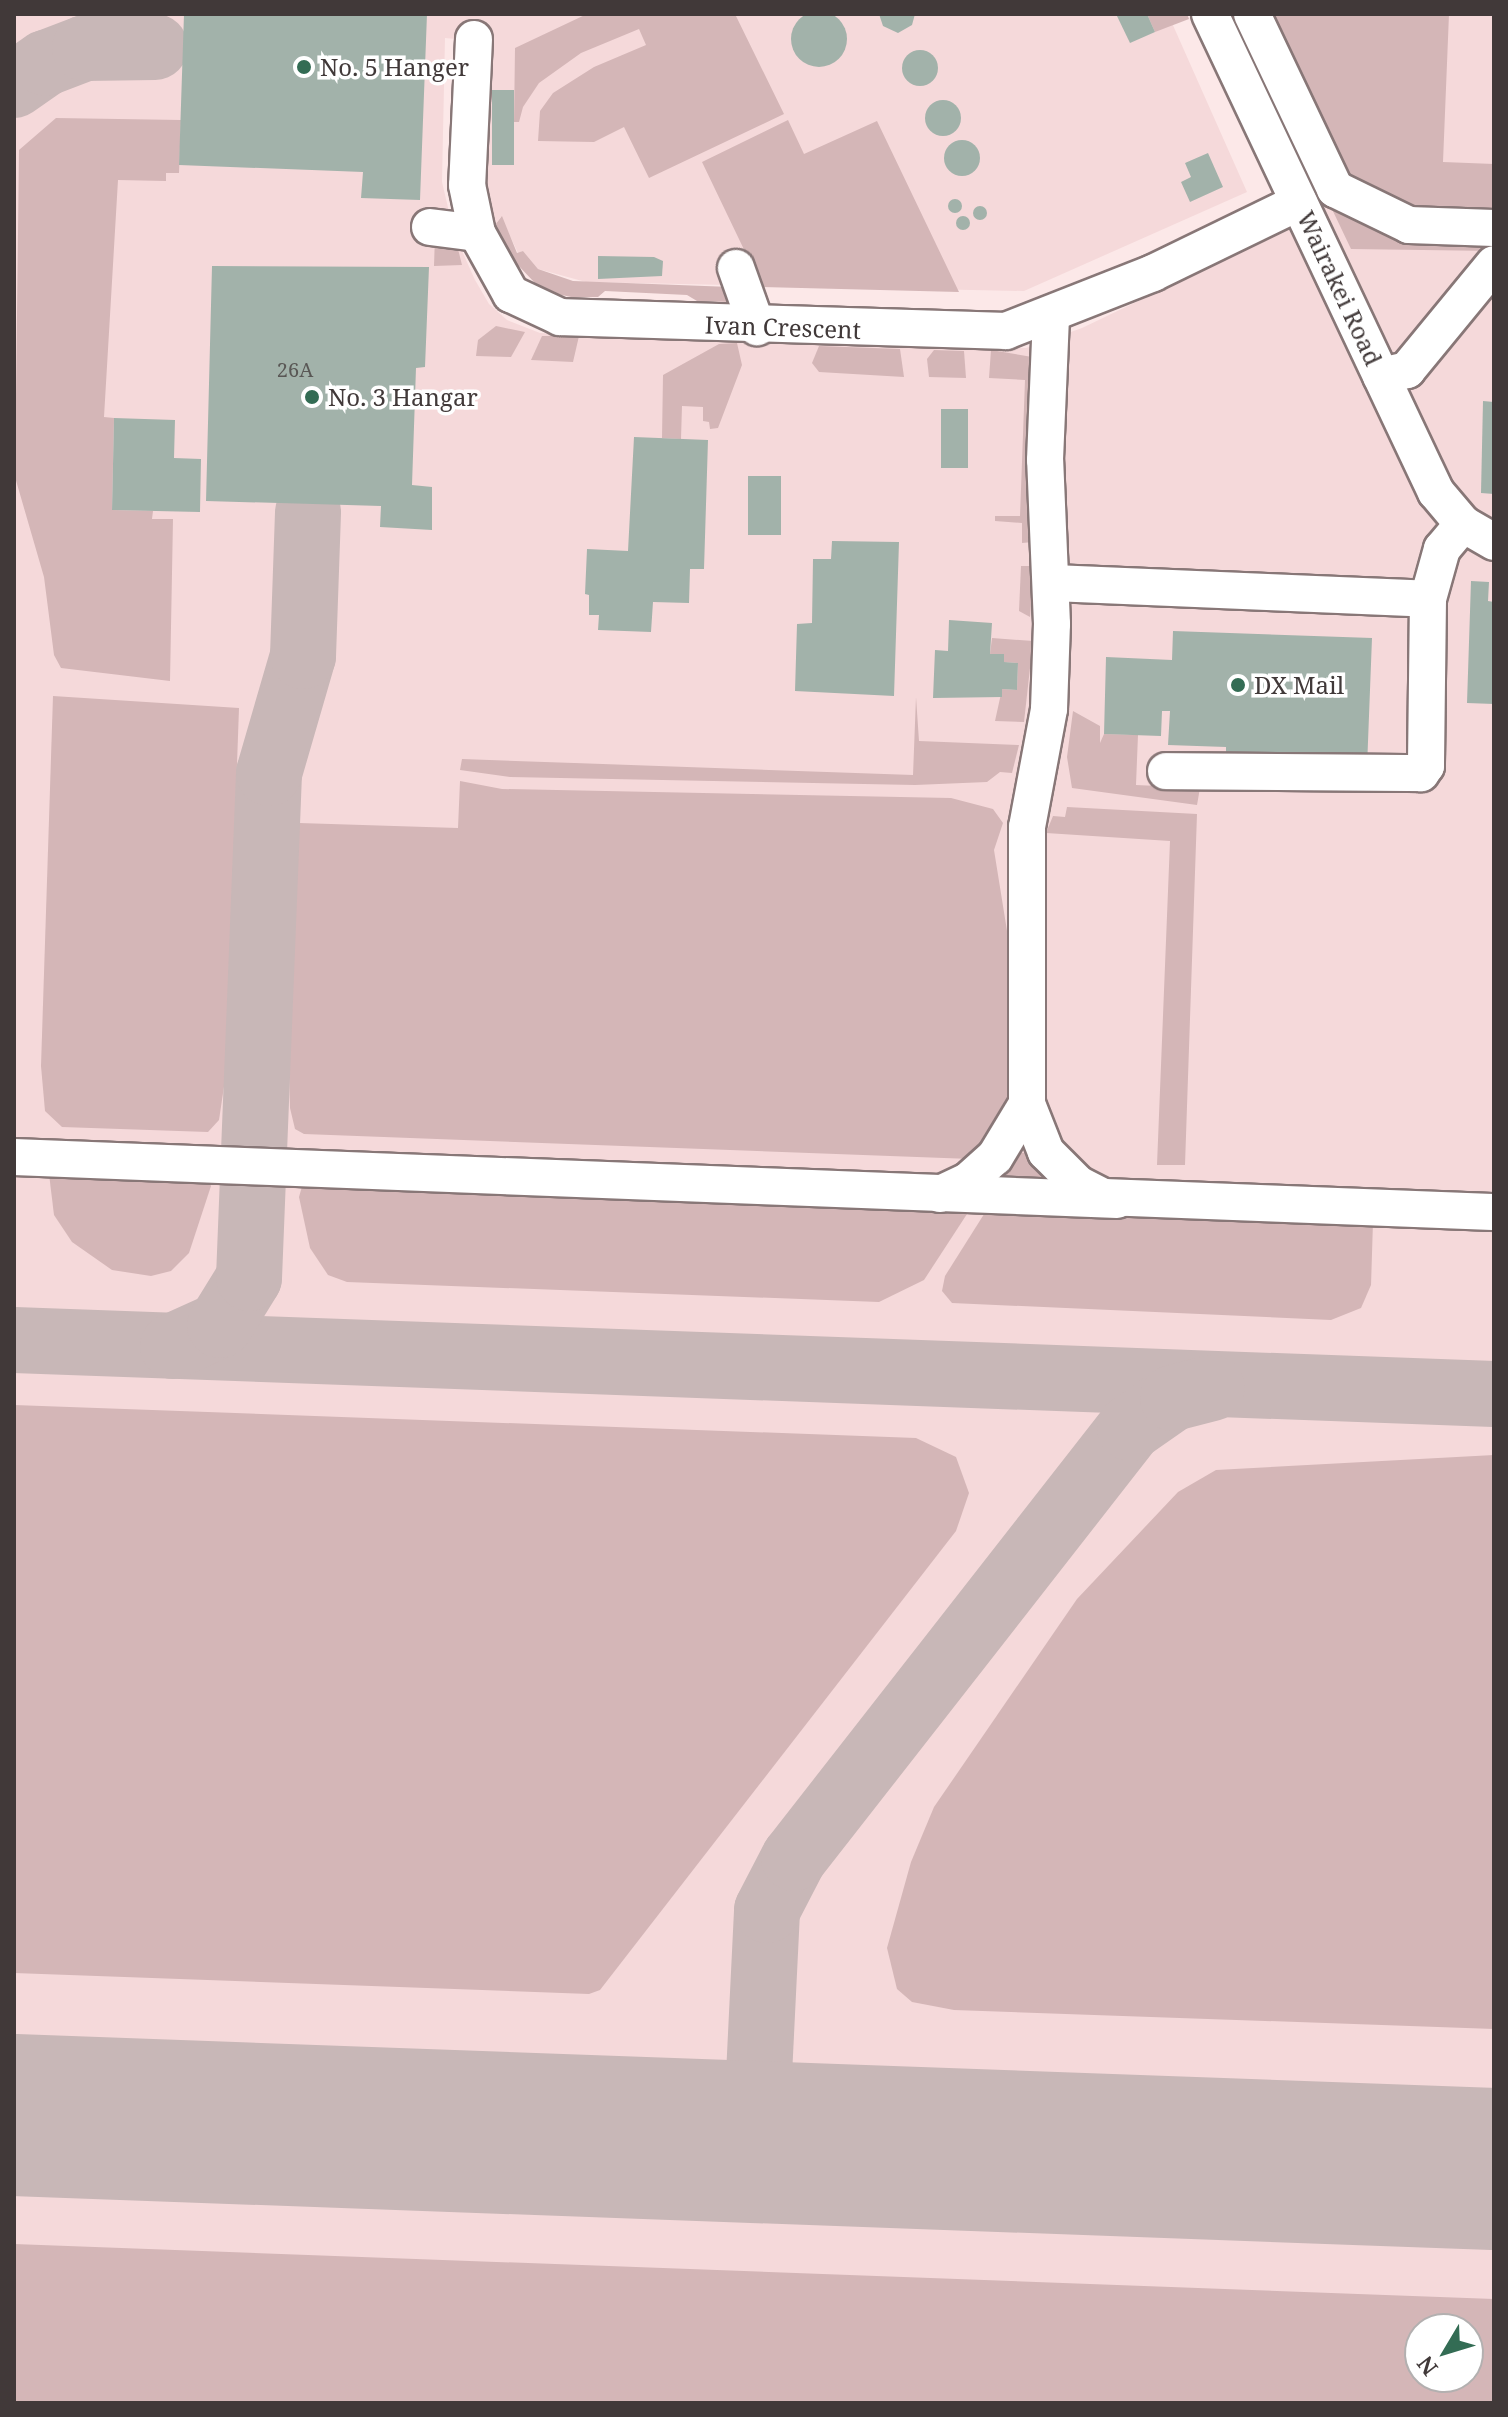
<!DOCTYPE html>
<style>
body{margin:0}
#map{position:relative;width:1508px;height:2417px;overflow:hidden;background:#fce8e8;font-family:"Noto Serif",serif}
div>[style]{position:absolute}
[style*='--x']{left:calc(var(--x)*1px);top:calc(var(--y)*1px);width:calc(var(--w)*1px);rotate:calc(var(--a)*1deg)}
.built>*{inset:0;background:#f5d9da}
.green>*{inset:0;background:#d4b6b7}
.taxiway>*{height:66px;margin:-33px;padding:0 33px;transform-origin:33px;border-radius:33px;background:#c8b7b7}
.runway>*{height:162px;margin:-81px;padding:0 81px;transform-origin:81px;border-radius:81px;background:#c8b7b7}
.building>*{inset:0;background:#a2b2aa;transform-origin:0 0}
.round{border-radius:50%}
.roads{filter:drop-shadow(2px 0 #877) drop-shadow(-2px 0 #877) drop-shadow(0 2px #877) drop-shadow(0 -2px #877)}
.minor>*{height:36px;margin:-18px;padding:0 18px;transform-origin:18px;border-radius:18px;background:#fff}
.dots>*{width:22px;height:22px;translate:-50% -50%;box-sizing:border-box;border:4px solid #fff;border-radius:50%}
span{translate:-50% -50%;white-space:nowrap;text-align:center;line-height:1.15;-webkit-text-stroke:7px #fff;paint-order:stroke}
.number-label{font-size:20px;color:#595755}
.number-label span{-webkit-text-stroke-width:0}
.poi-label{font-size:24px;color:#413939}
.left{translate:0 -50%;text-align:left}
.street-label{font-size:24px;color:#413939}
.frame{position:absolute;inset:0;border:16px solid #413939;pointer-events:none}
.north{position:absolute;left:1404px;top:2313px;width:80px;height:80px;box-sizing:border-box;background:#fff;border:2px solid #b3b0b0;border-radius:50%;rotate:232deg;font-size:22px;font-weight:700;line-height:32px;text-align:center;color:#413939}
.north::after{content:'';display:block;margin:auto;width:28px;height:36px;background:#336c54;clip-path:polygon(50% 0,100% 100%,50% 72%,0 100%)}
</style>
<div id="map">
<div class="built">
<div style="clip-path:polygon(evenodd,14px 14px,1168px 14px,1247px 192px,1024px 291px,586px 282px,538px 269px,523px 251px,518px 253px,501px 217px,495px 225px,480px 181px,487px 42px,445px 38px,442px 182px,454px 233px,475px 280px,489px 304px,507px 320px,540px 333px,1026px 348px,1082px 328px,1324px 212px,1230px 14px,1494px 14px,1494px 2403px,14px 2403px,14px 14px,1420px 2329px,1468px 2329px,1468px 2377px,1420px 2377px,1420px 2329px)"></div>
</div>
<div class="green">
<div style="clip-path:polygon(587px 14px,735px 14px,784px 114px,649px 178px,624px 127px,594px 142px,538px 141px,540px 111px,553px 93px,594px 67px,646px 45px,639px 29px,581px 53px,539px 83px,523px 107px,519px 122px,514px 122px,515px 48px)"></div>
<div style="clip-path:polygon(1147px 14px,1187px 14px,1189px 19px,1155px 32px)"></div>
<div style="clip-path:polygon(1239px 14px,1449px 14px,1443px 162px,1494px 164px,1494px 251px,1351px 249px)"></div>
<div style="clip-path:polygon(56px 118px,181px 120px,179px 173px,166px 173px,166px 181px,118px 180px,104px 417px,114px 418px,112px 510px,153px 511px,152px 519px,173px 519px,170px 681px,61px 668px,54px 655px,44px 577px,15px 477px,19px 150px)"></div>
<div style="clip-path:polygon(788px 120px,804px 154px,877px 121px,959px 292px,762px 287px,702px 162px)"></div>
<div style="clip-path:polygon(502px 216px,517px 253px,523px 251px,538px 269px,573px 281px,731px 287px,731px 302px,697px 301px,687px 295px,605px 291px,598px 297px,571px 297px,553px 293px,534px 282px,515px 262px,495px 225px)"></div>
<div style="clip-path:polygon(435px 236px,456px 241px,462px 265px,434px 266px)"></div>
<div style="clip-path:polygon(496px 326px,525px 332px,511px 357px,476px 356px,478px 340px)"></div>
<div style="clip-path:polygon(542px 336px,579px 336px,573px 362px,531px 360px)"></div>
<div style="clip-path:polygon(737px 343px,742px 365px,718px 428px,710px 429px,709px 422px,703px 421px,703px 407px,682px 406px,681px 439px,662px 438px,663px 375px,719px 344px)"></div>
<div style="clip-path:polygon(819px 346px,900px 349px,904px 377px,819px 372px,812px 363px)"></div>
<div style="clip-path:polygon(934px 350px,964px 351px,966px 378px,929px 377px,927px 359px)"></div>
<div style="clip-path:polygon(991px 350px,1032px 357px,1033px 542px,1022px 543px,1022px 523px,995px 521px,995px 516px,1020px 516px,1025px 380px,989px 378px)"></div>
<div style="clip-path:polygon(1021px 566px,1034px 566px,1030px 617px,1019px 611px)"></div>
<div style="clip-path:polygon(992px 638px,1033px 641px,1024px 722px,995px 721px,1002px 689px,1017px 690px,1018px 663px,1004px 662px,1004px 654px,990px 654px)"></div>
<div style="clip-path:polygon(53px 696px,239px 708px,226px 1073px,219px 1120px,208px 1132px,62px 1127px,45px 1111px,41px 1066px)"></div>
<div style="clip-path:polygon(916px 697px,919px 741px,1019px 745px,1012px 773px,1000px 772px,987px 782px,915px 785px,510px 777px,460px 770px,462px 759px,913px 775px)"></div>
<div style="clip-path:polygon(1073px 711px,1100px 726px,1100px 743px,1104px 734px,1138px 735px,1136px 785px,1200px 788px,1197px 805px,1072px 788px,1067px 757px)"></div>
<div style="clip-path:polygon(460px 781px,502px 789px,951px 798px,993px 809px,1003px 823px,994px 850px,1008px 937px,1007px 1110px,971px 1159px,304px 1134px,295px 1129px,290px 1108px,289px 1069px,299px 823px,458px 828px)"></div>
<div style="clip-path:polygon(1067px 807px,1197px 814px,1185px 1165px,1157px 1165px,1170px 841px,1046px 833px,1053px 816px,1065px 817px)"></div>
<div style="clip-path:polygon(1014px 1152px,1026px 1153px,1042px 1176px,1029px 1185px,993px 1178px)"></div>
<div style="clip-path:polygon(49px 1174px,209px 1182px,211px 1186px,189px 1253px,171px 1271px,151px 1276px,112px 1270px,72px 1242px,54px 1215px)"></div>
<div style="clip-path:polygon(303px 1183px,966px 1210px,967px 1214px,924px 1280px,879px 1302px,347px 1282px,328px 1275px,310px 1248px,299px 1197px)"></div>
<div style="clip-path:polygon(986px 1211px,1373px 1221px,1371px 1285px,1361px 1308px,1331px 1320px,952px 1303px,942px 1291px,945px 1276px)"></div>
<div style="clip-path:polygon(14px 1405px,916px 1438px,956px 1457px,969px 1493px,956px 1531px,600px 1990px,589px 1994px,14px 1973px)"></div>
<div style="clip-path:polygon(1494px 1455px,1494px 2029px,954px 2010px,912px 2002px,897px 1989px,887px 1948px,911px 1862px,934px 1807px,1077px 1599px,1178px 1492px,1216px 1470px)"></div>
<div style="clip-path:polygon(evenodd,14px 2244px,1494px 2299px,1494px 2403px,14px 2403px,14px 2244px,1420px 2329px,1468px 2329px,1468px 2377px,1420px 2377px,1420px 2329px)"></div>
</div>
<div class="taxiway">
<div style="--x:14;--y:85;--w:39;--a:-35"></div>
<div style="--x:46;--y:63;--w:42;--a:-21"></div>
<div style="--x:85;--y:48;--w:70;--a:-0.8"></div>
<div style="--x:14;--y:1340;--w:1481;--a:2.09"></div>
<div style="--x:173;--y:1346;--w:51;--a:-24.1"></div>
<div style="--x:220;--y:1325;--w:55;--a:-58.3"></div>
<div style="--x:249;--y:1278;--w:505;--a:-87.73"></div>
<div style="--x:269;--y:773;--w:122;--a:-73.8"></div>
<div style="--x:303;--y:656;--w:144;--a:-88"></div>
<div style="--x:829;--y:2145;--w:30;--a:-163"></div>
<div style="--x:800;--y:2136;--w:21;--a:-141"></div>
<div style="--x:784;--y:2123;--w:54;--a:-117.5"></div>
<div style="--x:759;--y:2075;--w:165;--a:-87.2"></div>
<div style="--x:767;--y:1910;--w:59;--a:-62.6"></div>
<div style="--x:794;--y:1858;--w:546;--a:-52"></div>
<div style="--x:1130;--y:1428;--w:52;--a:-34.9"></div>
<div style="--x:1173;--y:1398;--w:40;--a:-14.4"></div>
</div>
<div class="runway">
<div style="--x:14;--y:2115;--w:1481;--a:2.09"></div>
</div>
<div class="building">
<div class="round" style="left:791px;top:11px;width:56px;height:56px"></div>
<div style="clip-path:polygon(184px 14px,427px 14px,420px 200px,361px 198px,363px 172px,179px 165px)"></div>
<div style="clip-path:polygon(879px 14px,915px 14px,912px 25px,898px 33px,883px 26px)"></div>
<div style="clip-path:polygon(1116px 14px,1147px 14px,1155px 32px,1130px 43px)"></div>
<div class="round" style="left:902px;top:50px;width:36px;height:36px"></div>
<div style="left:492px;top:90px;width:22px;height:75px"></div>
<div class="round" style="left:925px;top:100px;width:36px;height:36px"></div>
<div class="round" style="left:944px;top:140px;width:36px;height:36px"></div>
<div style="clip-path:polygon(1208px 153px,1223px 187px,1190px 202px,1181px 182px,1191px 177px,1185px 163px)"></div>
<div class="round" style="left:948px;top:199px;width:14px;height:14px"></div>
<div class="round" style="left:973px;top:206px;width:14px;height:14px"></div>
<div class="round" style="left:956px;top:216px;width:14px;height:14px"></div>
<div style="clip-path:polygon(598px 256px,654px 257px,663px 261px,662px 276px,598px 279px)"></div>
<div style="clip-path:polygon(212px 266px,429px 267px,425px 367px,416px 368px,412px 485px,432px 487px,432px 530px,380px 527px,381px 506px,206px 501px)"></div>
<div style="clip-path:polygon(1483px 401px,1494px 402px,1494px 494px,1481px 493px)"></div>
<div style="left:941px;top:409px;width:27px;height:59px"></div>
<div style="clip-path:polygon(114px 418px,175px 420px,174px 458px,201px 459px,200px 512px,112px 510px)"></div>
<div style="clip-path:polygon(634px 437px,708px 440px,704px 569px,690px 569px,689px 603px,653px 602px,651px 632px,598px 630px,599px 615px,589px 615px,589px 595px,585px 594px,587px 549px,628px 551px)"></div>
<div style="left:748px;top:476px;width:33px;height:59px"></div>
<div style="clip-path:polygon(832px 541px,899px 542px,894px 696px,795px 691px,797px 624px,812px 623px,813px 559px,831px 559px)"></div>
<div style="clip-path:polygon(1471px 581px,1489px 582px,1488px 601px,1494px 602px,1494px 704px,1467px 703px)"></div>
<div style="clip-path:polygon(949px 620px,992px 623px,990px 654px,1004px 654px,1004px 662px,1018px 663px,1017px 690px,1002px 689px,1002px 697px,933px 698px,935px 650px,948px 651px)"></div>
<div style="clip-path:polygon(1173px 631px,1372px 638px,1367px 768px,1226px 763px,1226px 747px,1168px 745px,1170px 711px,1162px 711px,1161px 736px,1104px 734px,1106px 657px,1172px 660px)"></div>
</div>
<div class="roads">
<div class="minor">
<div style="--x:1210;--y:14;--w:529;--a:64.7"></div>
<div style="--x:1436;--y:492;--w:42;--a:49.8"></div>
<div style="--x:1463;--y:524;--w:36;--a:30"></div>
<div style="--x:1252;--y:14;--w:194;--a:64.6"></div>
<div style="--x:1335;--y:189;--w:82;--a:25.9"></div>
<div style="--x:1409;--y:225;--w:85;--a:2"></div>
<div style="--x:474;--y:39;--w:146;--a:92.7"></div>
<div style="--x:467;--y:185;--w:49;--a:78.2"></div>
<div style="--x:477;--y:233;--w:70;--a:60.9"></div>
<div style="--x:511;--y:294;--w:54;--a:25.1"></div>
<div style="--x:560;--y:317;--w:446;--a:1.8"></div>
<div style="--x:1006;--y:331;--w:158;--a:-21.5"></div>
<div style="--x:1153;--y:273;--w:162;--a:-25.9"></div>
<div style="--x:430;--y:227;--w:47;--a:7.3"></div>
<div style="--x:736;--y:268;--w:63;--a:70.4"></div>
<div style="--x:1381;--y:376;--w:27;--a:-13"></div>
<div style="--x:1407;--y:370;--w:137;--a:-50.6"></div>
<div style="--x:1053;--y:583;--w:375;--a:2.4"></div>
<div style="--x:1428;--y:599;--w:167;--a:90.7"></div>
<div style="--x:1426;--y:766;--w:9;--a:126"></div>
<div style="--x:1421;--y:773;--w:255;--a:-179.6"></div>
<div style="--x:1428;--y:599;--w:52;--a:-74.4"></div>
<div style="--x:1442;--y:549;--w:33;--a:-50"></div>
<div style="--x:1027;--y:1104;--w:52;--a:68.4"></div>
<div style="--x:1046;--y:1152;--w:45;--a:45"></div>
<div style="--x:1078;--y:1184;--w:28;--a:27"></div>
<div style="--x:1103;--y:1197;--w:391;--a:2.2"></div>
<div style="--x:14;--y:1157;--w:1104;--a:2.23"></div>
<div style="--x:940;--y:1194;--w:31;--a:-25"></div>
<div style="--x:968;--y:1181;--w:36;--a:-42"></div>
<div style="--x:995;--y:1157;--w:62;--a:-58.9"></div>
<div style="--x:1027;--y:1104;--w:277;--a:-90"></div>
<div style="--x:1027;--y:827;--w:120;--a:-79.4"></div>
<div style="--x:1049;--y:709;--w:85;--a:-88"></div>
<div style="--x:1052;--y:624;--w:164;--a:-92.4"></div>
<div style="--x:1045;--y:460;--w:143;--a:-87.6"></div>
</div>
</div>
<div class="dots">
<div style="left:304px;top:67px;background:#336c54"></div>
<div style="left:312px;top:397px;background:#336c54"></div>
<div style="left:1238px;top:685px;background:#336c54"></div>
</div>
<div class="number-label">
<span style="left:295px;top:369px">26A</span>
</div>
<div class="poi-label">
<span class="left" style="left:320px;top:67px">No. 5 Hanger</span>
<span class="left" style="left:328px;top:397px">No. 3 Hangar</span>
<span class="left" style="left:1254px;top:685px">DX Mail</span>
</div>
<div class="street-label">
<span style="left:1340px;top:288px;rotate:65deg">Wairakei Road</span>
<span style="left:783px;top:327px;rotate:2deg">Ivan Crescent</span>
</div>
<div class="frame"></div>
<div class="north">N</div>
</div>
